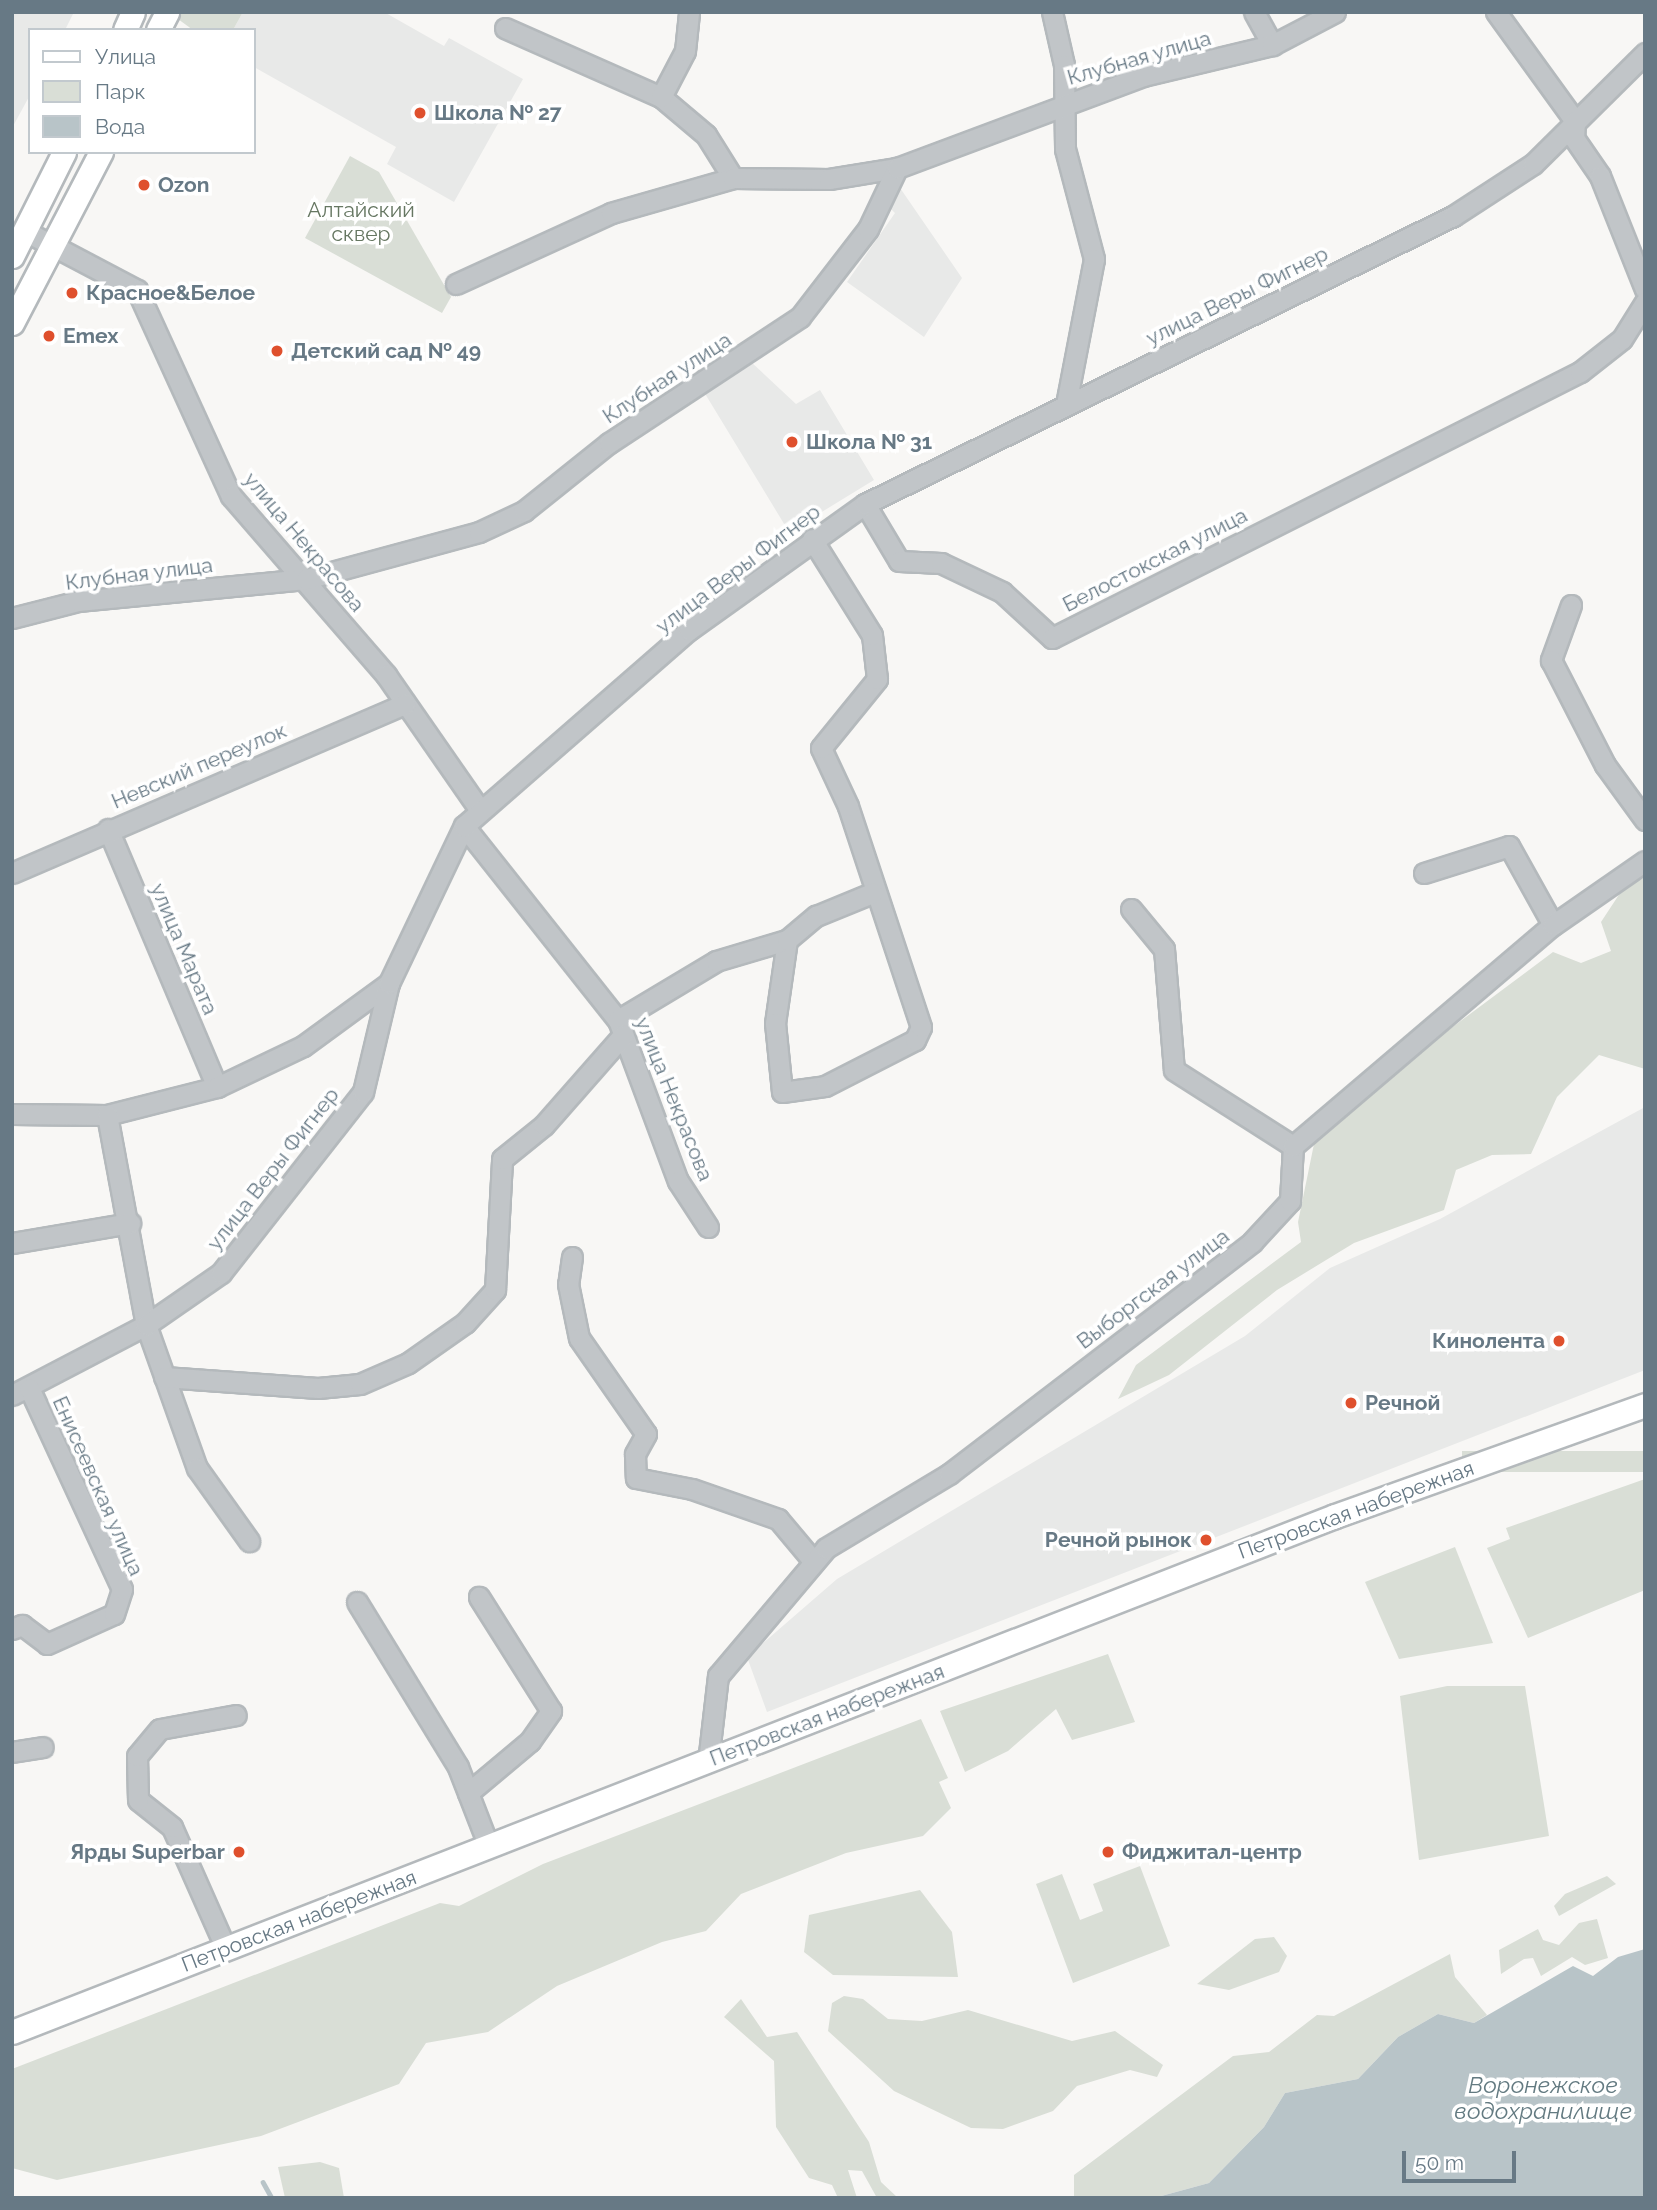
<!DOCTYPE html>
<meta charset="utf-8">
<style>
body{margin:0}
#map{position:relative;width:1657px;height:2210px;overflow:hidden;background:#f8f7f5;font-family:Raleway,sans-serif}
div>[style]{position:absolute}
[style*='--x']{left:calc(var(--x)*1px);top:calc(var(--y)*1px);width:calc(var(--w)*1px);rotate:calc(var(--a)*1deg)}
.built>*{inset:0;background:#e8e9e8}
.green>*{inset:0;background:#d9ded6;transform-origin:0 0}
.water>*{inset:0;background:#b8c4c8}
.stream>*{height:4.5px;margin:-2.25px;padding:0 2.25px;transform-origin:2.25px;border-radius:2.25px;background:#b8c4c8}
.roads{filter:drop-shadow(2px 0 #b4b9bc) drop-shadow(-2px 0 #b4b9bc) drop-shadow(0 2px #b4b9bc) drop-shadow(0 -2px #b4b9bc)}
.minor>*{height:19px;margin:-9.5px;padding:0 9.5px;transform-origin:9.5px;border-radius:9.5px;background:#c1c5c8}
.major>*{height:23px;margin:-11.5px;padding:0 11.5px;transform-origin:11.5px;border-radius:11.5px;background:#fff}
.dots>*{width:19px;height:19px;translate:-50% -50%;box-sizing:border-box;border:4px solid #fff;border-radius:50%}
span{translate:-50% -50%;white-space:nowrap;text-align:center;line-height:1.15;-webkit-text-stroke:7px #fff;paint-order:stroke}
.street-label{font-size:21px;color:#677985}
.poi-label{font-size:21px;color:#677985;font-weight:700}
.left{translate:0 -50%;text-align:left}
.right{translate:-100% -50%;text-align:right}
.park-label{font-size:21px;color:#667762}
.water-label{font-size:23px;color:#637a81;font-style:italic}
.frame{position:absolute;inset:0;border:14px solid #677985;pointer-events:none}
.legend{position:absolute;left:28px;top:28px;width:228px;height:126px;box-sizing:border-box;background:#fff;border:2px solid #c2c9ce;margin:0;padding:9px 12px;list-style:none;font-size:21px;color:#677985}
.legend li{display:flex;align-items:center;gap:14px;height:35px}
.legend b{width:35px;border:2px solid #c2c9ce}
.scale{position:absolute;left:1402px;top:2151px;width:114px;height:32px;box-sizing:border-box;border:4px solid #677985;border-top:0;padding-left:9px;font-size:21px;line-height:24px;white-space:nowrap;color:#677985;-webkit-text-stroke:5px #fff;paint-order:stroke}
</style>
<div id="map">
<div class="built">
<div style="clip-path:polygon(12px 12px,74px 12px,65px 30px,30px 30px,30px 95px,12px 128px)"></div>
<div style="clip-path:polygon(243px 12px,384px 12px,444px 46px,449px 38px,523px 79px,454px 202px,387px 164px,396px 147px,254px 67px,254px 30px,233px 30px)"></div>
<div style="clip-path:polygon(898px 185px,962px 278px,924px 337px,847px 282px,895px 213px,883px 201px)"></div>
<div style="clip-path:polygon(750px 361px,796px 404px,820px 390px,874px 480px,789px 532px,704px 392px)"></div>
<div style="clip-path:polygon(1645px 1107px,1645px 1370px,767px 1712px,747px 1657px,837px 1579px,1245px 1336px,1330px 1268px,1440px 1219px)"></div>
</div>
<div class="green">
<div style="clip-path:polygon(181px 12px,243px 12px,233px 30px,193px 30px,178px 19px)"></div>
<div style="clip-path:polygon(350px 156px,379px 172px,451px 297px,442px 313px,305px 238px)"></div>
<div style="clip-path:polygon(1645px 878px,1645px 1069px,1599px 1055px,1557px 1097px,1531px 1154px,1492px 1155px,1456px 1170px,1444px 1210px,1354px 1243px,1277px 1290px,1169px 1375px,1118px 1399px,1136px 1365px,1301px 1242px,1298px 1222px,1314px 1144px,1395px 1070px,1553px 952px,1581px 963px,1611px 951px,1601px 922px,1626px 884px)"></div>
<div style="left:1645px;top:1451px;width:21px;height:183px;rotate:90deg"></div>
<div style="clip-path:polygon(1645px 1479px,1645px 1590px,1528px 1638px,1487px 1548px,1510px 1539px,1506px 1528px)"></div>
<div style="clip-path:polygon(1455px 1547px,1493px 1643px,1399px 1659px,1365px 1582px)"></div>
<div style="clip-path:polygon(1108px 1654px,1135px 1722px,1072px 1740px,1056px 1709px,1008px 1751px,965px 1772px,940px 1711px)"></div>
<div style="clip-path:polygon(1447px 1686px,1525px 1686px,1549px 1836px,1419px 1860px,1400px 1696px)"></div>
<div style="clip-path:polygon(921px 1719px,948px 1778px,939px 1782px,951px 1808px,923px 1836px,846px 1853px,741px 1894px,706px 1931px,662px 1942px,557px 1986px,488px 2032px,426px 2043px,399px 2084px,261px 2136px,57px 2180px,12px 2168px,12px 2069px,440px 1903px,459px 1906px,543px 1864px)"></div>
<div style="clip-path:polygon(1140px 1866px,1170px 1946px,1073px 1983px,1036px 1884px,1062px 1874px,1080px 1920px,1103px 1911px,1093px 1884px)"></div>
<div style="clip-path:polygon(1607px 1876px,1616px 1884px,1559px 1916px,1554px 1906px,1565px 1894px)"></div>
<div style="clip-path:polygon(920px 1890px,952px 1932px,958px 1977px,833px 1975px,804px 1952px,809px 1915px)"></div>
<div style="clip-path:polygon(1597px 1919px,1608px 1958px,1585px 1965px,1572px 1957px,1541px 1976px,1533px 1958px,1524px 1959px,1501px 1974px,1499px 1950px,1538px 1929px,1543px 1940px,1559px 1945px,1579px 1923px)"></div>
<div style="clip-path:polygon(1274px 1937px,1287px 1956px,1279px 1972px,1229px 1990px,1197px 1984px,1255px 1939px)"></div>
<div style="clip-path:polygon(1450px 1954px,1455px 1977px,1487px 2015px,1474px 2023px,1438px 2014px,1398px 2037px,1358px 2079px,1285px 2093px,1264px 2127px,1209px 2183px,1154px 2198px,1074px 2198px,1074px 2175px,1233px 2056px,1269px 2052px,1317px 2015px,1334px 2016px)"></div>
<div style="clip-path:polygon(844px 1996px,863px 1999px,888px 2019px,922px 2021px,968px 2010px,1072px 2041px,1115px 2031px,1163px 2065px,1157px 2077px,1130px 2070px,1077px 2086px,1053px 2111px,1003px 2129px,971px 2128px,894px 2091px,828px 2031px,832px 2003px)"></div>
<div style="clip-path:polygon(741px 1999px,767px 2037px,797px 2032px,869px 2142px,881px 2182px,898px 2198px,877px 2198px,862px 2171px,848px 2170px,857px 2198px,838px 2198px,832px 2185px,809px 2178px,776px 2127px,774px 2061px,724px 2017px)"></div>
<div style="clip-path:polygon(320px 2162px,339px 2168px,344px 2198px,285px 2198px,278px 2167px)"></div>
</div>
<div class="water">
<div style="clip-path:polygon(1645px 1949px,1645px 2198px,1154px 2198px,1209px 2183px,1264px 2127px,1285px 2093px,1358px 2079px,1398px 2037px,1438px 2014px,1474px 2023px,1573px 1966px,1593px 1976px,1618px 1957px)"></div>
</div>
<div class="stream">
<div style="--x:263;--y:2182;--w:18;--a:61"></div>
</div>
<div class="roads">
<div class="minor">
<div style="--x:1052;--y:12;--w:54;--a:77.2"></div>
<div style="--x:1064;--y:65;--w:84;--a:89.3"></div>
<div style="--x:1065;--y:149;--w:114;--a:75.2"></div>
<div style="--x:1094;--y:259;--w:149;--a:100.9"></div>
<div style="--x:1254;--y:12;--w:38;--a:61"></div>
<div style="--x:1496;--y:12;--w:135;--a:54.1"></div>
<div style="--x:1575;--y:121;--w:17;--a:93"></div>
<div style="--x:1574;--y:138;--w:46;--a:55.6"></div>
<div style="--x:1600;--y:176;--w:122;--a:68.3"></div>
<div style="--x:505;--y:28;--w:171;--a:23.9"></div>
<div style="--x:661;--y:97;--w:59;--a:40.2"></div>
<div style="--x:706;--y:135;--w:51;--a:57.9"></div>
<div style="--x:661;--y:97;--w:52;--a:-62.4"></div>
<div style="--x:685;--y:51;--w:39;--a:-84"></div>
<div style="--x:25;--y:231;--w:127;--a:27.8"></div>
<div style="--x:137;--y:290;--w:226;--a:65.5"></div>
<div style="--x:231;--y:496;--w:237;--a:49.1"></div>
<div style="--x:386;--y:675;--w:165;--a:55.2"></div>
<div style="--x:456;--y:284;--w:170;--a:-24.6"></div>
<div style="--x:611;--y:213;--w:127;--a:-16"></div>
<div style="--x:733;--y:178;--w:96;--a:0.6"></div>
<div style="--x:829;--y:179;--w:69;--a:-9.2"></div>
<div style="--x:865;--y:504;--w:66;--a:59.2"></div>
<div style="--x:899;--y:561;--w:42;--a:2.7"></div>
<div style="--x:941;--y:563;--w:68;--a:25.4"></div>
<div style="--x:1002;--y:592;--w:68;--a:42.6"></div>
<div style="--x:1052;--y:638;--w:591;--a:-26.74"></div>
<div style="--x:1580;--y:372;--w:53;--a:-38.2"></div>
<div style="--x:1622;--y:339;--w:44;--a:-58.1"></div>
<div style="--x:1571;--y:605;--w:59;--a:110"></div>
<div style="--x:1551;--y:660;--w:118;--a:62.8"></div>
<div style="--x:1605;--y:765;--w:68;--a:54"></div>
<div style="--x:12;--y:618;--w:68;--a:-14.4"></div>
<div style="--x:78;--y:601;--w:229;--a:-5.5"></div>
<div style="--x:306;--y:579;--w:179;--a:-15.2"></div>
<div style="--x:479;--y:532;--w:50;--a:-25"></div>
<div style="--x:524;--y:511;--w:109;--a:-38.7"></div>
<div style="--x:609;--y:443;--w:229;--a:-33.4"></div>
<div style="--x:800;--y:317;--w:111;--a:-52.3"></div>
<div style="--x:868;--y:229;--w:68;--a:-64.6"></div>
<div style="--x:897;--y:168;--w:263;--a:-20.5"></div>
<div style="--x:1143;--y:76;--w:133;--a:-13.5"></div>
<div style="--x:1272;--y:45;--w:71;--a:-27.6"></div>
<div style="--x:464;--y:826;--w:248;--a:51.6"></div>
<div style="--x:618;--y:1020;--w:172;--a:69.6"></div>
<div style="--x:678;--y:1181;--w:55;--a:56.9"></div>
<div style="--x:108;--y:829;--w:280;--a:67.1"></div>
<div style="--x:12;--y:873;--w:428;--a:-23.3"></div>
<div style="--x:1424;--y:873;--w:89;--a:-17.6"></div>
<div style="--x:1509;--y:846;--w:90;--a:60.9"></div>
<div style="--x:1131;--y:909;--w:52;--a:50.5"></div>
<div style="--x:1164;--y:949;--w:121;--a:85.3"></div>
<div style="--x:1174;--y:1070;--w:141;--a:32.6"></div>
<div style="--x:787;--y:940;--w:84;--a:98.2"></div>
<div style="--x:775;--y:1023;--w:69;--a:84.2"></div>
<div style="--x:782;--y:1092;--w:43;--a:-7.9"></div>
<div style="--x:825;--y:1086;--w:101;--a:-27.1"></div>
<div style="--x:915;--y:1040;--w:14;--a:-65"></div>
<div style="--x:921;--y:1027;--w:233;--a:-108.3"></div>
<div style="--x:848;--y:806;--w:64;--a:-115"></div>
<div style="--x:821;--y:748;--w:89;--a:-50.9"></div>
<div style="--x:877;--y:679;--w:44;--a:-96.5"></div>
<div style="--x:872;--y:635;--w:113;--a:-122"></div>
<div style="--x:618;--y:1020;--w:114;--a:-31"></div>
<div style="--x:716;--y:961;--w:74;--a:-16.5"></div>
<div style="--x:787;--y:940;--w:38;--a:-40"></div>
<div style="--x:816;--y:916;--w:61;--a:-22.3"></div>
<div style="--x:12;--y:1114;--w:95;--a:0.6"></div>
<div style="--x:107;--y:1115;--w:114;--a:-14.3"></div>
<div style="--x:217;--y:1087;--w:95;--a:-25.5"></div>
<div style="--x:303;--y:1046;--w:107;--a:-36.2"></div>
<div style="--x:107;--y:1115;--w:214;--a:79.5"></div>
<div style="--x:146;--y:1325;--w:152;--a:70.4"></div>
<div style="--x:197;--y:1468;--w:90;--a:54.5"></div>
<div style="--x:12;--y:1243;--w:120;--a:-9.6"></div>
<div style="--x:572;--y:1257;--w:27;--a:98"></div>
<div style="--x:568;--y:1284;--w:55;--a:78.5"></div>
<div style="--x:579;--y:1338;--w:117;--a:55.1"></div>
<div style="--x:646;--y:1434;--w:23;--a:119"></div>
<div style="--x:635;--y:1454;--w:24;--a:88"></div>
<div style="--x:636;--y:1478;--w:57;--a:11.1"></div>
<div style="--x:692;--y:1489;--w:91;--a:19.2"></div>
<div style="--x:778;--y:1519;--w:56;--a:50.1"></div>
<div style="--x:164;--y:1377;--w:154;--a:4.1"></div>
<div style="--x:318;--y:1388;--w:42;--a:-5.4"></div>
<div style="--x:360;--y:1384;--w:52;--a:-23.6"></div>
<div style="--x:408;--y:1363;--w:70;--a:-35.1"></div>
<div style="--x:465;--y:1323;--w:45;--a:-47.7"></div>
<div style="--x:495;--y:1290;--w:131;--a:-86.9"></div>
<div style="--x:502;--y:1159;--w:54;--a:-39"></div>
<div style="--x:544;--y:1125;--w:120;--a:-48.7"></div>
<div style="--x:12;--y:1395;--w:151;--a:-27.6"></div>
<div style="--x:146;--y:1325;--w:91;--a:-34.7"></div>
<div style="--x:221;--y:1273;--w:230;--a:-51.9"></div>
<div style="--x:363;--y:1092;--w:112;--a:-76.6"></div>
<div style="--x:389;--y:983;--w:174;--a:-64.5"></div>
<div style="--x:464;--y:826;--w:298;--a:-41.1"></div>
<div style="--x:689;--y:630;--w:216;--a:-35.6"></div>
<div style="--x:865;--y:504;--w:655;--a:-26.1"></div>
<div style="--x:1453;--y:216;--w:95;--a:-33"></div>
<div style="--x:1533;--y:164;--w:158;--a:-44.7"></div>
<div style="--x:357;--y:1602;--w:193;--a:58.5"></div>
<div style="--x:458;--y:1767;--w:86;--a:68.8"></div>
<div style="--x:12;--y:1629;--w:11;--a:-22"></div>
<div style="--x:22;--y:1625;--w:31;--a:37"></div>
<div style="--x:47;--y:1644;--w:73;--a:-24.1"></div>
<div style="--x:114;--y:1614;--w:26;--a:-72"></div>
<div style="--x:122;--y:1589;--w:221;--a:-114.8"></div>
<div style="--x:12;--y:1752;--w:31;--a:-9"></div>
<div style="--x:708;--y:1762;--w:87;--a:-83.4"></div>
<div style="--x:718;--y:1676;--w:167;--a:-49.8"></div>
<div style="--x:826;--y:1548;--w:144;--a:-31"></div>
<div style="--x:949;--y:1474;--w:382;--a:-37.4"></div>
<div style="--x:1252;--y:1242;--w:56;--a:-47.2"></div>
<div style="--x:1290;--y:1201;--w:55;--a:-86.9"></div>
<div style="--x:1293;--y:1146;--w:341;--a:-40.4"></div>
<div style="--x:1553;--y:925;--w:112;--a:-34.8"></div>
<div style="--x:468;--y:1793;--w:81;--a:-40"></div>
<div style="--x:530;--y:1741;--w:37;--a:-55"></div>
<div style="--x:551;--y:1711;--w:135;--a:-122.3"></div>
<div style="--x:226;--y:1949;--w:133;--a:-113.9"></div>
<div style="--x:172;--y:1827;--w:43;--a:-141.5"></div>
<div style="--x:138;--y:1800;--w:44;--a:-91.3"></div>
<div style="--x:137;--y:1756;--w:35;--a:-50"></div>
<div style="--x:160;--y:1729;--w:77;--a:-10.4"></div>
</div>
<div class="major">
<div style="--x:125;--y:30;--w:20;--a:-66"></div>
<div style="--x:158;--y:30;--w:20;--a:-63"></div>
<div style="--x:12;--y:256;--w:116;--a:-63.4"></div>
<div style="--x:12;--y:323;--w:193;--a:-62.5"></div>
<div style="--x:12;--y:2032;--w:1420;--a:-21.31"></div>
<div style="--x:1335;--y:1516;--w:329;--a:-19.7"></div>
</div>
</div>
<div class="dots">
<div style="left:420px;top:113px;background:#df502d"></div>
<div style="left:144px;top:185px;background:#df502d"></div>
<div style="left:72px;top:293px;background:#df502d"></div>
<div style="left:49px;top:336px;background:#df502d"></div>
<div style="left:277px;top:351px;background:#df502d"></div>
<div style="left:792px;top:442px;background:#df502d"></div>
<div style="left:1559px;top:1341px;background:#df502d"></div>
<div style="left:1351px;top:1403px;background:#df502d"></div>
<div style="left:1206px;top:1540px;background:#df502d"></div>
<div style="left:239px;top:1852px;background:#df502d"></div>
<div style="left:1108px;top:1852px;background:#df502d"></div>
</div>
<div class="street-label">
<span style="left:1139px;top:58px;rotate:-16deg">Клубная улица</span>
<span style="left:1237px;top:296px;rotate:-26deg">улица Веры Фигнер</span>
<span style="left:667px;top:378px;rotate:-33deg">Клубная улица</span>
<span style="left:304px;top:542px;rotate:50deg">улица Некрасова</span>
<span style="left:1155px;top:560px;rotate:-27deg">Белостокская улица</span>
<span style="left:738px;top:569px;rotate:-37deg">улица Веры Фигнер</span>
<span style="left:139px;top:574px;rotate:-7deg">Клубная улица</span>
<span style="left:199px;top:766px;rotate:-23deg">Невский переулок</span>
<span style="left:184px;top:949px;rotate:67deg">улица Марата</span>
<span style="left:674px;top:1099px;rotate:68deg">улица Некрасова</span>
<span style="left:273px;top:1169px;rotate:-52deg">улица Веры Фигнер</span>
<span style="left:1153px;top:1289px;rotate:-37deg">Выборгская улица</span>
<span style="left:98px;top:1486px;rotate:66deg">Енисеевская улица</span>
<span style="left:1356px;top:1510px;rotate:-20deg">Петровская набережная</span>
<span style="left:827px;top:1715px;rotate:-21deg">Петровская набережная</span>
<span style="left:299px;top:1921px;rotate:-21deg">Петровская набережная</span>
</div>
<div class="poi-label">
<span class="left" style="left:434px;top:113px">Школа № 27</span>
<span class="left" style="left:158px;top:185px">Ozon</span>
<span class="left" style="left:86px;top:293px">Красное&amp;Белое</span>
<span class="left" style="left:63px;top:336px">Emex</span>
<span class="left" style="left:291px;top:351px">Детский сад № 49</span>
<span class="left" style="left:806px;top:442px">Школа № 31</span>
<span class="right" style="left:1545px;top:1341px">Кинолента</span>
<span class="left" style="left:1365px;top:1403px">Речной</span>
<span class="right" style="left:1192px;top:1540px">Речной рынок</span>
<span class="right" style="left:225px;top:1852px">Ярды Superbar</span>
<span class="left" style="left:1122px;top:1852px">Фиджитал-центр</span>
</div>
<div class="park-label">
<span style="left:361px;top:222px">Алтайский<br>сквер</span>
</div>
<div class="water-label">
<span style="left:1543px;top:2098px">Воронежское<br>водохранилище</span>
</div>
<div class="frame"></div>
<ul class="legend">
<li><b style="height:9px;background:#fff"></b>Улица</li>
<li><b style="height:19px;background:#d9ded6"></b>Парк</li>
<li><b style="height:19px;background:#b8c4c8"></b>Вода</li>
</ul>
<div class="scale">50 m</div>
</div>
